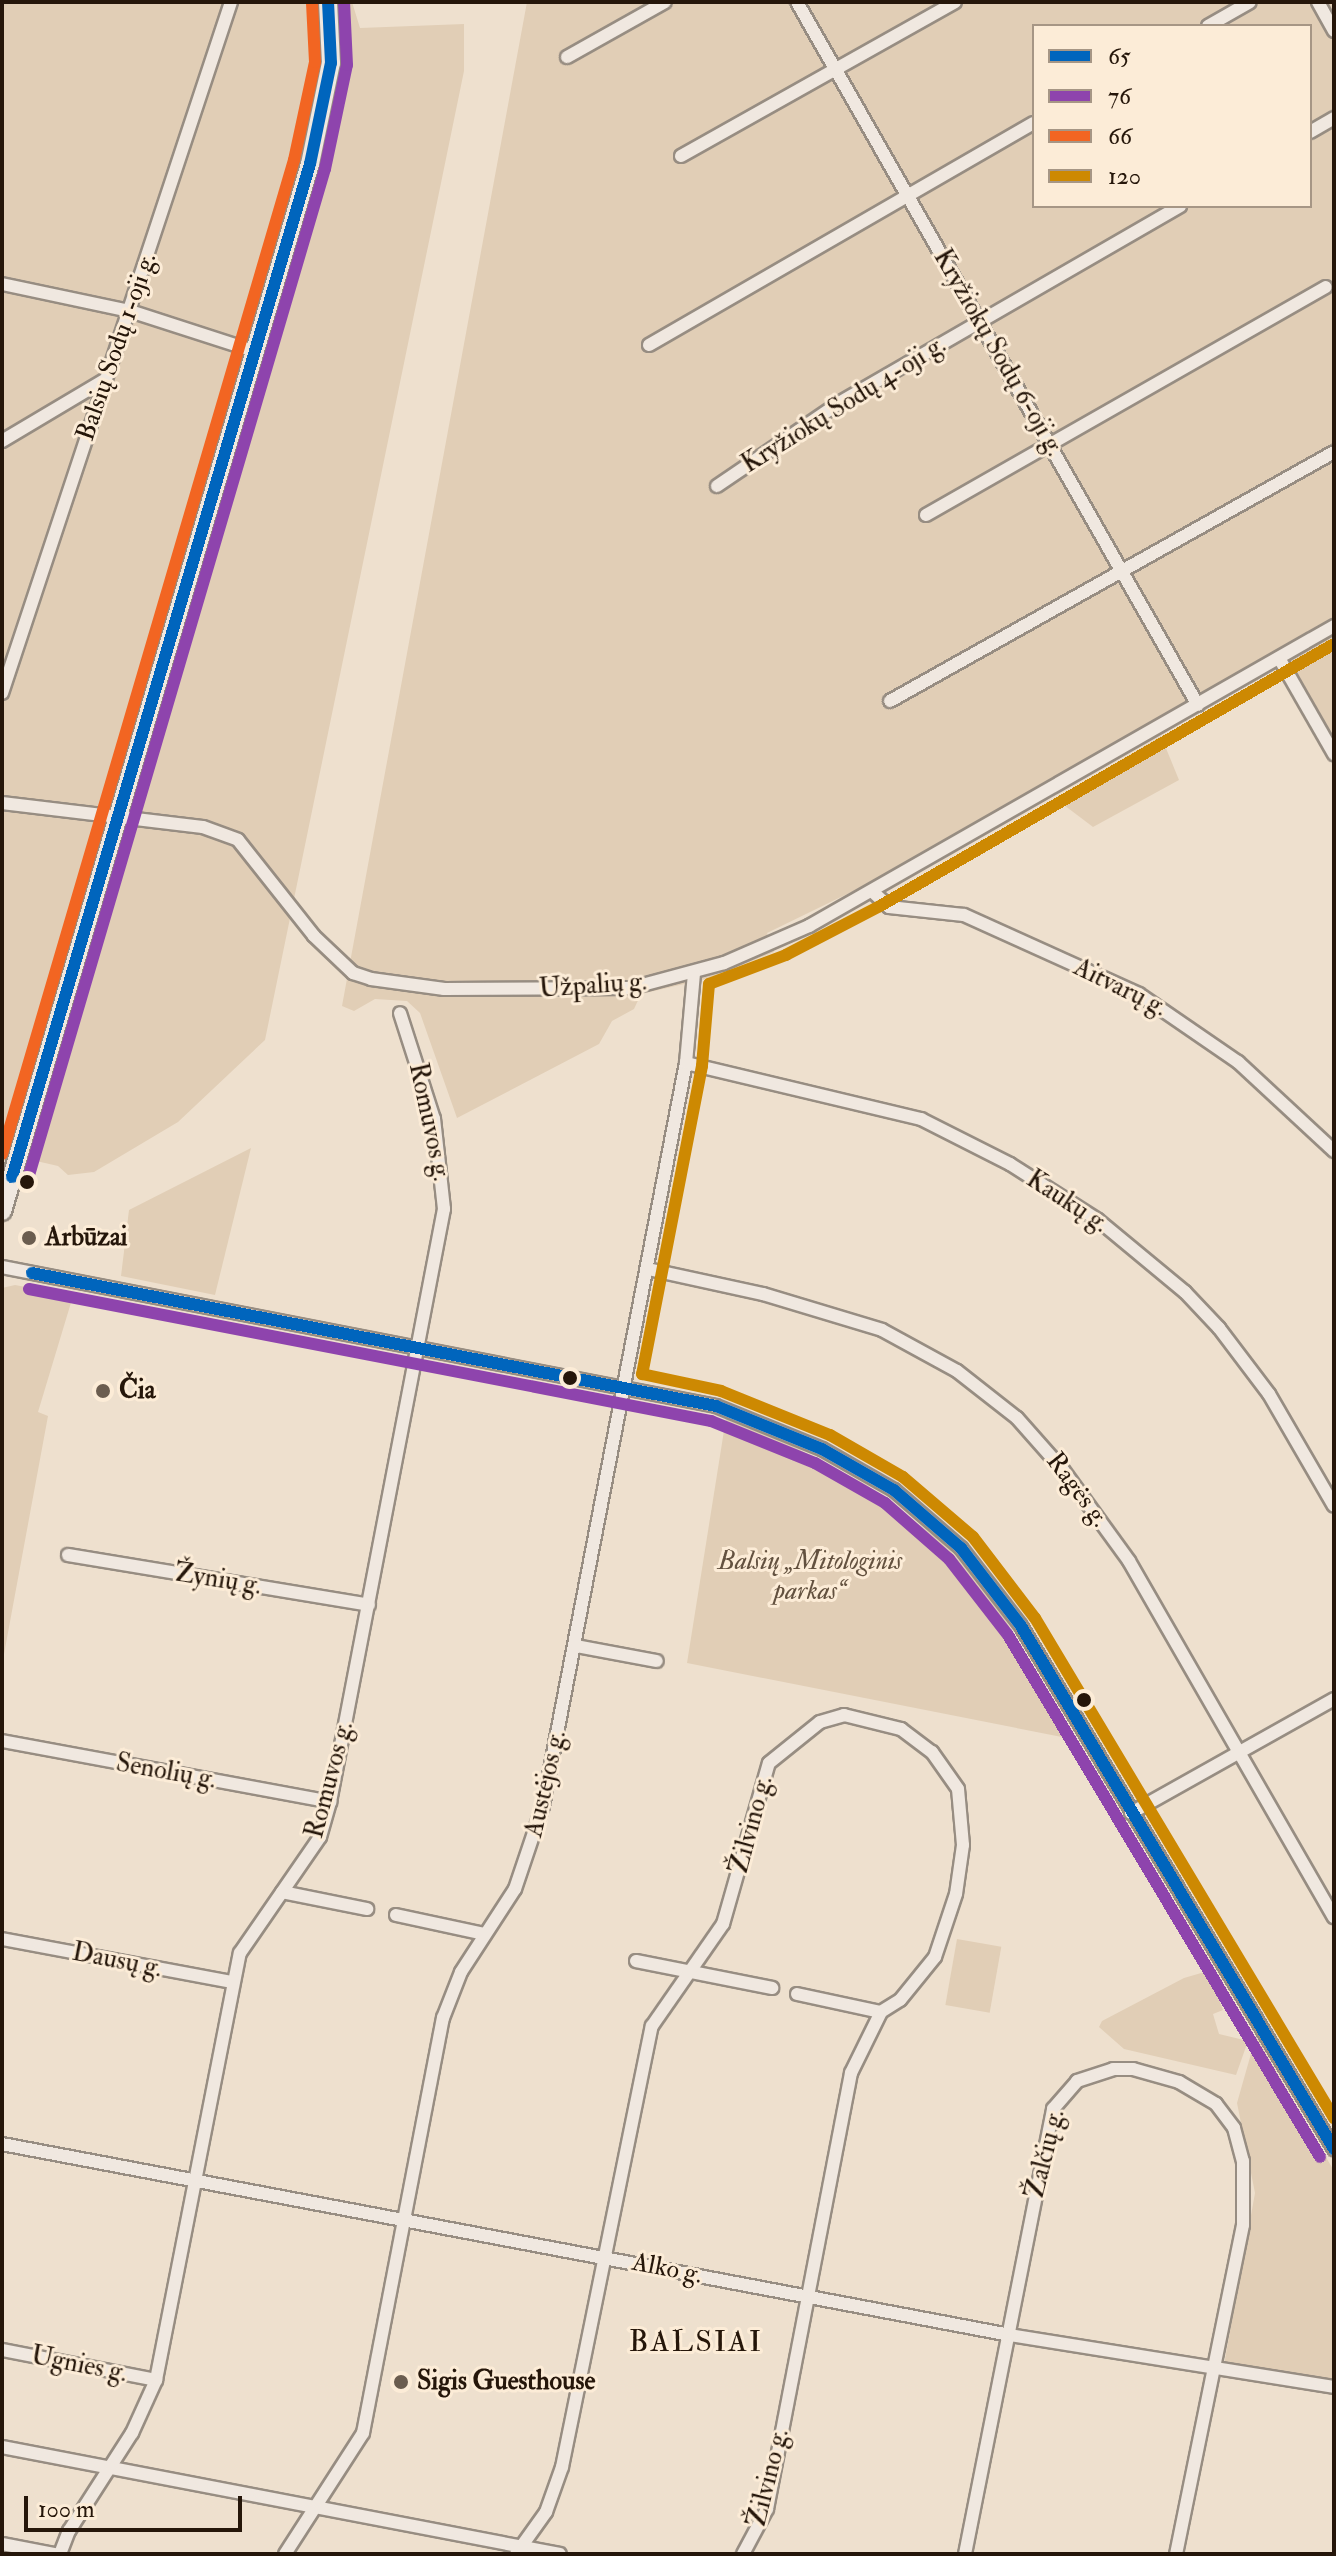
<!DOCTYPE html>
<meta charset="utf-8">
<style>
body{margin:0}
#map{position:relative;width:1336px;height:2556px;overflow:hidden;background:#eee0ce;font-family:"IM FELL Double Pica",serif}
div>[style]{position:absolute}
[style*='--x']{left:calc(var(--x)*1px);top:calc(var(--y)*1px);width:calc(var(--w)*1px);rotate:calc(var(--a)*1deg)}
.green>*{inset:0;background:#e1ceb6;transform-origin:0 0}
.roads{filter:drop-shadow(2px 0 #978d82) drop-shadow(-2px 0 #978d82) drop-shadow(0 2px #978d82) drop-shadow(0 -2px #978d82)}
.street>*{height:12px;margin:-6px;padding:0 6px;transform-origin:6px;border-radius:6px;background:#f0e8e0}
.secondary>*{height:18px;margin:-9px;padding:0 9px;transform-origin:9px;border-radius:9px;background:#f0e8e0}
.bus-1>*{height:12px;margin:-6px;padding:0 6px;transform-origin:6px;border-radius:6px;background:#0065bd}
.bus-2>*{height:12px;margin:-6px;padding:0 6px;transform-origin:6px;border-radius:6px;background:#8e44ad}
.bus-3>*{height:12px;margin:-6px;padding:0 6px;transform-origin:6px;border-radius:6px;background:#f26522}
.bus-4>*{height:12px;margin:-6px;padding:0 6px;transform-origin:6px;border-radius:6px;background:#cd8902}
.dots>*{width:22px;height:22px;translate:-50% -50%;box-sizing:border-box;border:4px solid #fcecd7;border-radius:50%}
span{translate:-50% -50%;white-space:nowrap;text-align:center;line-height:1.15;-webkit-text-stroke:6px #fcecd7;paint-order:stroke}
.street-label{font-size:26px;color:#25160a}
.poi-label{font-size:26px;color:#25160a;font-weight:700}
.left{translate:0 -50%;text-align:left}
.park-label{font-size:26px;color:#63513f;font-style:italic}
.quarter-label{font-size:30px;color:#25160a;letter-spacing:2px}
.frame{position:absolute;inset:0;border:4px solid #25160a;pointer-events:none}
.legend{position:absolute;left:1032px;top:24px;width:280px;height:184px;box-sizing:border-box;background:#fcecd7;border:2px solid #a69685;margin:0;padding:10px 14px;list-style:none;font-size:24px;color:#25160a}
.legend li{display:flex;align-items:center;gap:16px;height:40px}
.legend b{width:40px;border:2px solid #a69685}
.scale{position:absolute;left:24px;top:2496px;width:218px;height:36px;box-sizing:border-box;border:4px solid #25160a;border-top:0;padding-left:10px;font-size:24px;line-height:28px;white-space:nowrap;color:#25160a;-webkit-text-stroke:6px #fcecd7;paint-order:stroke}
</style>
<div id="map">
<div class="green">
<div style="clip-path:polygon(2px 2px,320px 2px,325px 44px,316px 107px,274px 256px,2px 1170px)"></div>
<div style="clip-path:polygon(345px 2px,352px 2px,360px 28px,464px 24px,464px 71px,265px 1040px,178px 1122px,94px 1172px,68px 1175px,58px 1166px,32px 1160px,123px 850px,132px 842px,140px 816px,132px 798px,229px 479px,237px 475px,266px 381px,345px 103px)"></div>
<div style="clip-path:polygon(evenodd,527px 2px,1334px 2px,1334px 765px,1270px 656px,882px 877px,767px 933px,774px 952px,710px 978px,641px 994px,634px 1009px,612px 1021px,599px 1044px,457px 1118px,420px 1013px,407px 1001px,375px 999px,354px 1011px,342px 1006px,527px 2px,1034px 26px,1310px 26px,1310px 206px,1034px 206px,1034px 26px)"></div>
<div style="clip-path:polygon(1161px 736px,1179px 780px,1093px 827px,1056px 799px)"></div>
<div style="clip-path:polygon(251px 1148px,215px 1295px,121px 1276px,129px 1210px)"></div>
<div style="clip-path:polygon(15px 1285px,73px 1296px,38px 1412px,48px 1416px,2px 1665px,2px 1288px)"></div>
<div style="clip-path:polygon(726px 1418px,766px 1432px,867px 1485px,946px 1545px,996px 1604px,1077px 1740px,687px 1663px)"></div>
<div style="left:957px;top:1939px;width:45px;height:67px;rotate:10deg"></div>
<div style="clip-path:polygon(1208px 1971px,1223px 2010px,1213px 2014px,1219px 2034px,1248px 2041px,1236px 2075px,1124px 2049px,1099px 2027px,1102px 2021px,1184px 1978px)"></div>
<div style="clip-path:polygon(1256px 2036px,1334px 2171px,1334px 2395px,1222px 2376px,1255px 2193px,1237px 2103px)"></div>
</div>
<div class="roads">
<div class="street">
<div style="--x:797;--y:2;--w:809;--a:60.3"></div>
<div style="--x:1318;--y:2;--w:33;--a:61"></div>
<div style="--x:1208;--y:26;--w:48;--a:-29.7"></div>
<div style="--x:567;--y:57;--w:112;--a:-29.3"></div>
<div style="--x:1310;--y:132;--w:28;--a:-30"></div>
<div style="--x:681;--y:156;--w:314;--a:-29.3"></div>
<div style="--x:2;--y:284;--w:131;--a:11.9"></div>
<div style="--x:130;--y:311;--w:133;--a:17.9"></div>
<div style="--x:649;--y:345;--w:444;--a:-30"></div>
<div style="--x:2;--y:441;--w:121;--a:-30.8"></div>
<div style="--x:717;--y:486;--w:148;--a:-34.2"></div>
<div style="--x:839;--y:403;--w:394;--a:-30"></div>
<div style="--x:926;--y:515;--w:460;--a:-29.7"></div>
<div style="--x:1279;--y:658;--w:111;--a:60.2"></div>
<div style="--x:2;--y:693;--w:728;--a:-71.66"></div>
<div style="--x:890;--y:701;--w:509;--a:-29.28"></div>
<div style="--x:2;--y:803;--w:202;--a:6.8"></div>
<div style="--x:203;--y:827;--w:37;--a:20"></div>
<div style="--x:238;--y:840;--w:122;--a:51.6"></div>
<div style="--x:314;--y:936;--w:54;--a:43.5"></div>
<div style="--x:353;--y:973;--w:19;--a:18"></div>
<div style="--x:371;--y:979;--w:74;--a:7.8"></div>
<div style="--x:444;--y:989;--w:187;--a:-0.3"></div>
<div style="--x:631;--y:988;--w:96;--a:-15"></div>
<div style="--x:724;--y:963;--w:93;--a:-23.5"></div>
<div style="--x:809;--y:926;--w:605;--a:-29.74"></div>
<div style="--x:873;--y:892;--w:22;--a:43"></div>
<div style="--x:889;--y:907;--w:75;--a:6.1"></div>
<div style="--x:964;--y:915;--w:192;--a:24.3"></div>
<div style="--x:1139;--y:994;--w:120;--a:34.5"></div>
<div style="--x:1238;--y:1062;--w:131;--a:42.8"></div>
<div style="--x:686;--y:1063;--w:242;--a:13.4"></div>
<div style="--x:921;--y:1119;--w:100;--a:26.8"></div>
<div style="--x:1010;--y:1164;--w:104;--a:32.5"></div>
<div style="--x:1098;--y:1220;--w:113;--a:39.6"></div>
<div style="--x:1185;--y:1292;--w:50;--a:46.6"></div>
<div style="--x:1219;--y:1328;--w:83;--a:52.9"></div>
<div style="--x:1269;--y:1394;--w:129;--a:59.9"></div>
<div style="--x:2;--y:1267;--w:727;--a:11.02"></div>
<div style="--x:716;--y:1406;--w:114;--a:22.1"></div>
<div style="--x:822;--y:1449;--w:83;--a:29.7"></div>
<div style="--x:894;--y:1490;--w:89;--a:40.9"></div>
<div style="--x:961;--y:1548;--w:98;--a:52.4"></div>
<div style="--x:1021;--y:1626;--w:610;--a:59.1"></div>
<div style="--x:648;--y:1269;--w:118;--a:12.3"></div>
<div style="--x:763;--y:1294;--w:124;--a:16.8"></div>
<div style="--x:882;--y:1330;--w:85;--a:28.7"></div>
<div style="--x:957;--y:1371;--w:76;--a:38.1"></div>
<div style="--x:1017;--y:1418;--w:69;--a:48.5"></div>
<div style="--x:1063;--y:1470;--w:112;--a:54"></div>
<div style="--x:1129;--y:1561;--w:411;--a:60.1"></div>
<div style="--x:68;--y:1555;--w:305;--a:9.4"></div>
<div style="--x:576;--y:1646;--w:82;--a:10.5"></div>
<div style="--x:2;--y:1741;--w:334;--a:10.5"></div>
<div style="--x:1131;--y:1813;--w:233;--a:-29.3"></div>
<div style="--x:282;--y:1892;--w:87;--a:11.3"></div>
<div style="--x:396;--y:1915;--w:91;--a:12.1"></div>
<div style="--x:2;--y:1939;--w:234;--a:10.6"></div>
<div style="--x:636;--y:1961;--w:139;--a:11.2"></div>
<div style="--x:797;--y:1994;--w:86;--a:12.1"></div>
<div style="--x:2;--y:2144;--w:1026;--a:10.73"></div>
<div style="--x:1010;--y:2335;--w:328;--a:9.1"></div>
<div style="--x:2;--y:2350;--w:157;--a:11"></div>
<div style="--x:2;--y:2447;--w:568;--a:10.86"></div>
<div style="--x:2;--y:2544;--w:54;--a:10.7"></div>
<div style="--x:60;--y:2554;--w:25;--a:-69"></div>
<div style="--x:69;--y:2531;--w:117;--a:-57.3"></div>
<div style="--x:132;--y:2433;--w:58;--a:-65.6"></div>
<div style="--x:156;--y:2380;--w:435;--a:-78.9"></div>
<div style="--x:240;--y:1953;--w:141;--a:-55.4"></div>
<div style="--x:320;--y:1837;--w:36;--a:-74"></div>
<div style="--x:330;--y:1802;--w:604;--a:-79.12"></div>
<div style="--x:444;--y:1209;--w:91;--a:-96.3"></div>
<div style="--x:434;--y:1119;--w:111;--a:-107.8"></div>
<div style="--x:285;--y:2554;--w:144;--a:-57.2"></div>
<div style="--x:363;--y:2433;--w:423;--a:-79.1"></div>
<div style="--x:443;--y:2018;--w:49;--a:-68.6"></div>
<div style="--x:461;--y:1972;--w:99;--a:-57"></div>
<div style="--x:515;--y:1889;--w:88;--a:-71.4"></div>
<div style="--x:543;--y:1806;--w:757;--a:-79.11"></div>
<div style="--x:686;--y:1063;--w:90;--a:-84.9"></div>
<div style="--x:516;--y:2554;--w:52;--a:-54.5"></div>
<div style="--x:546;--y:2512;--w:48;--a:-70.4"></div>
<div style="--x:562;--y:2467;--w:450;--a:-78.5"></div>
<div style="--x:652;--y:2026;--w:124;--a:-55.2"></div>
<div style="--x:723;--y:1924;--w:167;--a:-74.1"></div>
<div style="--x:769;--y:1763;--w:65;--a:-38.8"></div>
<div style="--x:820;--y:1722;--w:25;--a:-16"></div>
<div style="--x:844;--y:1715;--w:59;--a:13.8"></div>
<div style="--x:901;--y:1729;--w:39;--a:37"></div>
<div style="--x:932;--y:1752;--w:45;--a:54.9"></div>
<div style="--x:958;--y:1789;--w:56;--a:84.9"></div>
<div style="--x:963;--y:1845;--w:49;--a:98.1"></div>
<div style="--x:956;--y:1894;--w:66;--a:108.4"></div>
<div style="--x:935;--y:1957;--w:55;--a:129.1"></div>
<div style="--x:900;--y:2000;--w:22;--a:148"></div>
<div style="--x:881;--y:2012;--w:68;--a:116.2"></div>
<div style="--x:851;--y:2073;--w:444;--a:100.9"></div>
<div style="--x:767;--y:2509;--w:51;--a:118.1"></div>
<div style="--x:965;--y:2554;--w:454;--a:-78.8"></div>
<div style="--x:1053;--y:2109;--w:37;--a:-49"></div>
<div style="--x:1077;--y:2081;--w:38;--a:-18"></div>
<div style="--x:1113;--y:2069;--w:20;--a:0"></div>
<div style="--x:1133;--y:2069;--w:48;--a:15.8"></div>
<div style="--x:1179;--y:2082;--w:43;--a:30.7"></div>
<div style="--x:1216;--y:2104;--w:30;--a:53"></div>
<div style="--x:1234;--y:2128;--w:34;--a:75"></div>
<div style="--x:1243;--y:2161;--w:64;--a:90"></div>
<div style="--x:1243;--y:2225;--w:336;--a:101.5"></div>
</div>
<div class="secondary">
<div style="--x:2;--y:1211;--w:1091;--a:-73.61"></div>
<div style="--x:310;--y:164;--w:103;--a:-78.3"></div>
<div style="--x:331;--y:63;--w:61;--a:-92.8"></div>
</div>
</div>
<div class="bus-1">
<div style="--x:12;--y:1177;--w:1056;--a:-73.61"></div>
<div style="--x:310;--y:164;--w:103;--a:-78.3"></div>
<div style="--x:331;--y:63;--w:61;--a:-92.8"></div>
<div style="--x:32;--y:1273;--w:697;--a:11"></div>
<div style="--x:716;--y:1406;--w:114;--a:22.1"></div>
<div style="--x:822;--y:1449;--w:83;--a:29.7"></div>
<div style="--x:894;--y:1490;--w:89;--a:40.9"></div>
<div style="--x:961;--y:1548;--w:98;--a:52.4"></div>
<div style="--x:1021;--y:1626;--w:610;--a:59.1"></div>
</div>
<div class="bus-2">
<div style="--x:27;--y:1182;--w:1056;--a:-73.61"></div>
<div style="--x:325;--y:169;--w:106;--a:-78.1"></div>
<div style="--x:347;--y:65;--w:63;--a:-92.7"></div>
<div style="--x:29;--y:1289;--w:695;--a:10.95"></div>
<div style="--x:711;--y:1421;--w:112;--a:22"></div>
<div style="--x:815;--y:1463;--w:81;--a:29.7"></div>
<div style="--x:885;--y:1503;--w:85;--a:41.2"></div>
<div style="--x:949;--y:1559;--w:96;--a:52.2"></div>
<div style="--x:1008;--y:1635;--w:608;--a:59.13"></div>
</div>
<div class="bus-3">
<div style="--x:2;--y:1154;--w:1036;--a:-73.63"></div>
<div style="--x:294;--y:160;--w:100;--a:-77.9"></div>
<div style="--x:315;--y:62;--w:59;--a:-92.9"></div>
</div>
<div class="bus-4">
<div style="--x:1334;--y:644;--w:524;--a:150.01"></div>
<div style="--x:880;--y:906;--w:106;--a:152.5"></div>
<div style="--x:786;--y:955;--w:82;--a:159.4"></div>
<div style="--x:709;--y:984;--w:82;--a:94.9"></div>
<div style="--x:702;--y:1066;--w:314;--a:101"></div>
<div style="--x:642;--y:1374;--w:81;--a:12.1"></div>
<div style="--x:721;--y:1391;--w:118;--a:22"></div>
<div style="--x:830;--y:1435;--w:84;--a:29.9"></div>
<div style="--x:903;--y:1477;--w:92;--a:40.6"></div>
<div style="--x:973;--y:1537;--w:102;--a:52.6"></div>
<div style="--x:1035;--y:1618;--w:583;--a:59.12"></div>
</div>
<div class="dots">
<div style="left:27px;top:1182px;background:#25160a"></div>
<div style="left:29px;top:1238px;background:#6b5d4f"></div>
<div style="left:570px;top:1378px;background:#25160a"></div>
<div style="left:103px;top:1391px;background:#6b5d4f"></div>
<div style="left:1084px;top:1700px;background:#25160a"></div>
<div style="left:401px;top:2382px;background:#6b5d4f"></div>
</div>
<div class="street-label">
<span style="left:117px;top:347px;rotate:-71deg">Balsių Sodų 1-oji g.</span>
<span style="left:998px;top:353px;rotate:60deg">Kryžiokų Sodų 6-oji g.</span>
<span style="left:844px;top:405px;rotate:-32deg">Kryžiokų Sodų 4-oji g.</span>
<span style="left:593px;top:986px;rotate:-4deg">Užpalių g.</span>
<span style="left:1120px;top:988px;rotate:26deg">Aitvarų g.</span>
<span style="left:429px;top:1122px;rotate:78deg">Romuvos g.</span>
<span style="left:1067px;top:1202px;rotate:33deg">Kaukų g.</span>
<span style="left:1077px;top:1490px;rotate:53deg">Ragės g.</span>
<span style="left:218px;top:1580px;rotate:9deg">Žynių g.</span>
<span style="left:166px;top:1772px;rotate:10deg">Senolių g.</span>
<span style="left:330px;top:1780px;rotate:-75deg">Romuvos g.</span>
<span style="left:546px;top:1784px;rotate:-77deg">Austėjos g.</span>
<span style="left:752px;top:1825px;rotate:-75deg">Žilvino g.</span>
<span style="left:117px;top:1961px;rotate:11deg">Dausų g.</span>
<span style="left:1046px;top:2154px;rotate:-76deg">Žalčių g.</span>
<span style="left:667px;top:2269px;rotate:11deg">Alko g.</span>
<span style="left:79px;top:2365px;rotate:11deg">Ugnies g.</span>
<span style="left:769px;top:2478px;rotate:-76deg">Žilvino g.</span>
</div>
<div class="poi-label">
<span class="left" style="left:45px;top:1238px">Arbūzai</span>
<span class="left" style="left:119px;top:1391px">Čia</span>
<span class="left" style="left:417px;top:2382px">Sigis Guesthouse</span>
</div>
<div class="park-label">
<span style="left:810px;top:1577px">Balsių „Mitologinis<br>parkas“</span>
</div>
<div class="quarter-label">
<span style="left:696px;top:2342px">BALSIAI</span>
</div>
<div class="frame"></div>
<ul class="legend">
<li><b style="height:10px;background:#0065bd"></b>65</li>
<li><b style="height:10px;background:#8e44ad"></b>76</li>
<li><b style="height:10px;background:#f26522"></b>66</li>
<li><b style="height:10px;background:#cd8902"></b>120</li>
</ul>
<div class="scale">100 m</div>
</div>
